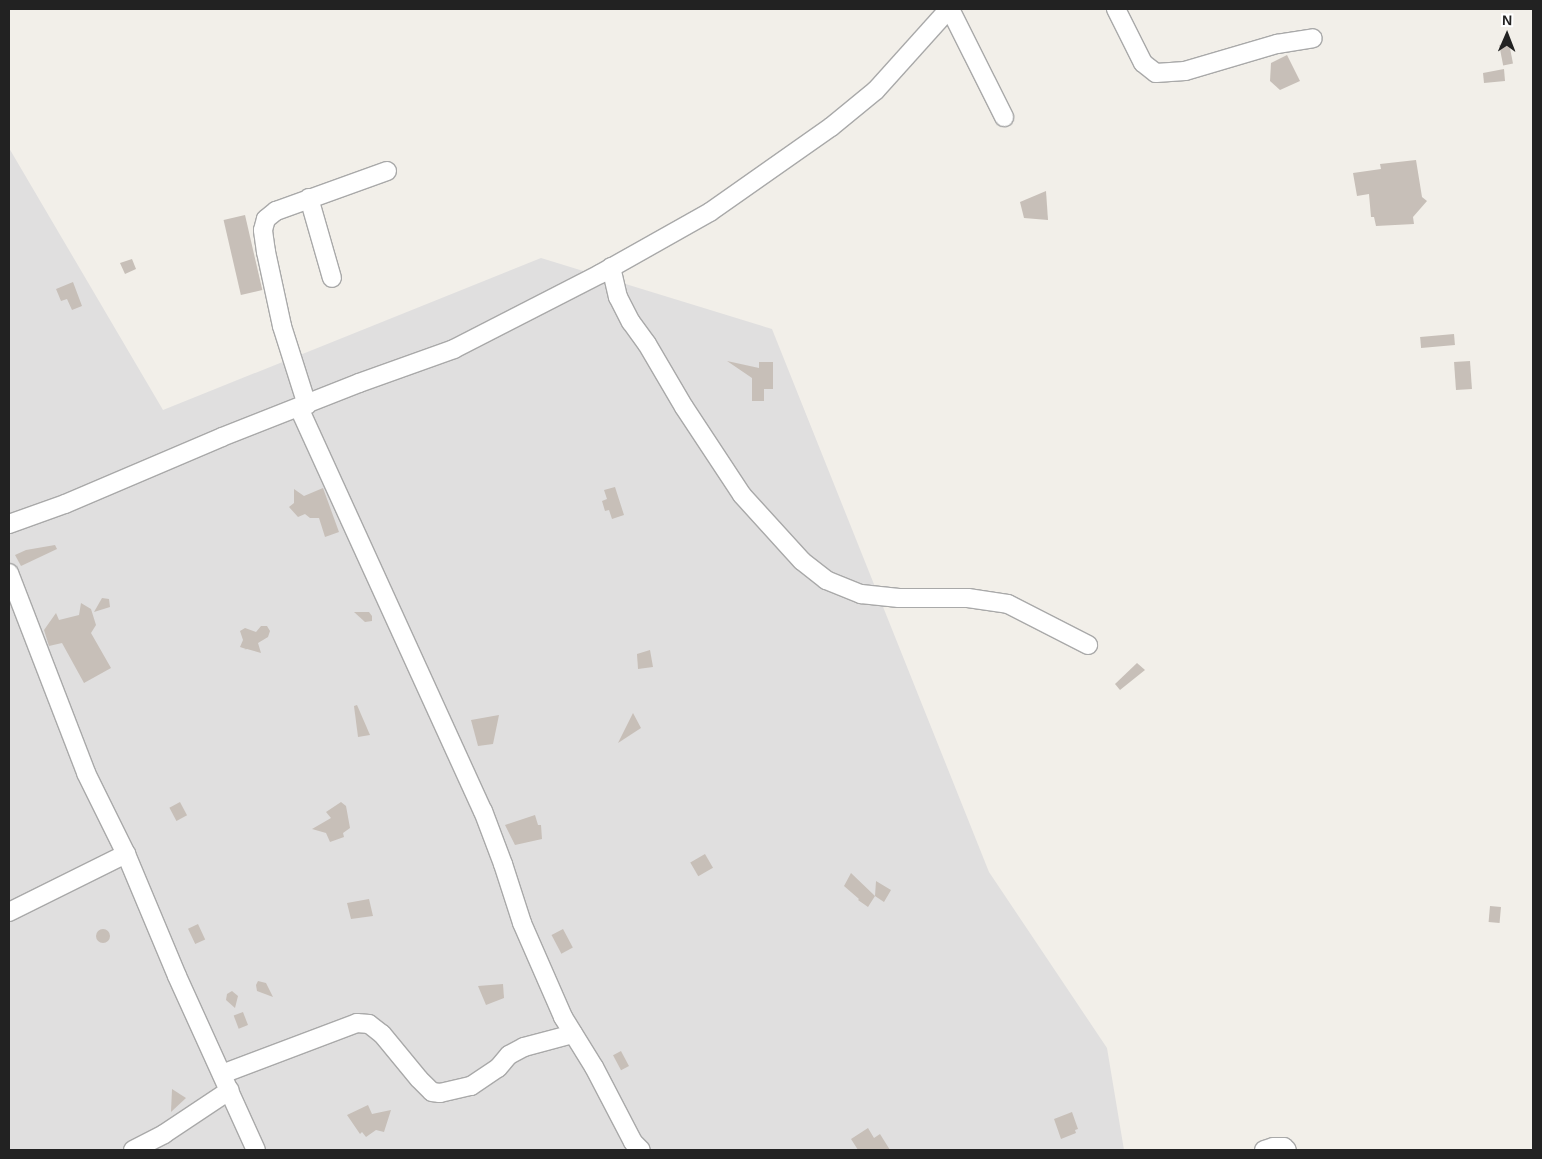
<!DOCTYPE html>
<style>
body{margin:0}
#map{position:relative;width:1542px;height:1159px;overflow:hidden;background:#f2efe9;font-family:Helvetica,sans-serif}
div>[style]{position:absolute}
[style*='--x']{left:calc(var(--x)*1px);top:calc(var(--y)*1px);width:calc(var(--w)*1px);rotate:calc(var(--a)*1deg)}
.residential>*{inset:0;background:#e0dfdf}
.building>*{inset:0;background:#c7bfb8;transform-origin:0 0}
.round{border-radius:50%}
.roads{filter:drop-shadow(1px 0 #a9a9a9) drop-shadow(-1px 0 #a9a9a9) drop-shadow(0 1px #a9a9a9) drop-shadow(0 -1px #a9a9a9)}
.minor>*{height:18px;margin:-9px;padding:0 9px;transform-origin:9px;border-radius:9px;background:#fff}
span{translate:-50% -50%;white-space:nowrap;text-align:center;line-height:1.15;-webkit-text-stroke:4px #fff;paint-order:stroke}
.frame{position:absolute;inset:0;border:10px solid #222;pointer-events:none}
.north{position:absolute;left:1482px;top:10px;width:50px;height:50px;-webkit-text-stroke:4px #fff;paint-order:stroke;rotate:1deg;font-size:14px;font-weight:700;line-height:20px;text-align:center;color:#222}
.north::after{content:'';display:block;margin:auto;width:18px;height:22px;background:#222;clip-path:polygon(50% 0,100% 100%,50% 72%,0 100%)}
</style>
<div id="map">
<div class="residential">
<div style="clip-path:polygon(9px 148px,163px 410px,541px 258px,772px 329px,989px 872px,1107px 1048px,1124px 1150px,9px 1150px)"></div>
</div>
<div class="building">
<div style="left:1509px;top:43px;width:21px;height:10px;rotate:79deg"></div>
<div style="clip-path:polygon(1287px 55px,1300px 81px,1280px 90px,1270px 81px,1271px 63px)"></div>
<div style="clip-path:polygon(1504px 69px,1505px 81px,1484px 83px,1483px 73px)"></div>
<div style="clip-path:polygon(1416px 160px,1422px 197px,1427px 201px,1413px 217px,1414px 224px,1376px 226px,1374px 217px,1371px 217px,1369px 194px,1357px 196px,1353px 173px,1381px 169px,1380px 164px)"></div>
<div style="clip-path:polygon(1046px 191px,1048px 220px,1024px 218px,1020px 202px)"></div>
<div style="left:245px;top:215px;width:77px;height:22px;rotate:77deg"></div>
<div style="clip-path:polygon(132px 259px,136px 269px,125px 274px,120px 263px)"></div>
<div style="clip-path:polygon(73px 282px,82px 306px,72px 310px,67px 299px,61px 301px,56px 289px)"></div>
<div style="left:1454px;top:334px;width:11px;height:34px;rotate:85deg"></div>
<div style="clip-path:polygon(727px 361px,759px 368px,759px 362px,773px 362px,773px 389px,764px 389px,764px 401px,752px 401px,752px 378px)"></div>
<div style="left:1470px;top:361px;width:28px;height:16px;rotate:86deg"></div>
<div style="clip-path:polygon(615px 487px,624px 515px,612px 519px,609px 510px,605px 511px,602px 501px,607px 499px,604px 490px)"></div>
<div style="clip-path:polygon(323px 488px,339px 532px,325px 537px,319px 518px,310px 518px,305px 514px,298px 517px,289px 507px,294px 503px,294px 489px,304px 496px)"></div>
<div style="clip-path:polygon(55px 545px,57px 549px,21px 566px,15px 555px,26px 550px)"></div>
<div style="clip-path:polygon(102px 598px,109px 599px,110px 607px,94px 612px)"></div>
<div style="clip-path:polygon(81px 603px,91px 609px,96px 625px,91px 633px,111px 668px,84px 683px,62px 643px,49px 646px,44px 630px,56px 613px,59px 620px,79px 615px)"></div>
<div style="clip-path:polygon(354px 612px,369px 612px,372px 616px,372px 621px,365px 622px)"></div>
<div style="clip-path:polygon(261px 626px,267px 626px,270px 631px,268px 637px,258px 643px,261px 653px,247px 649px,244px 650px,246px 649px,240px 647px,243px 640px,240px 631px,245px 628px,256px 632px)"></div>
<div style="clip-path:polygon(650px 650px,653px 667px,638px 669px,637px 654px)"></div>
<div style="clip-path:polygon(1137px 663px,1145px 670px,1120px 690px,1115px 684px)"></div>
<div style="clip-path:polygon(357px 705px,370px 735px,358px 737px,354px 706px)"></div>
<div style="clip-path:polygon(633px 713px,641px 728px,618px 743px)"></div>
<div style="clip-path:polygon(499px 715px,493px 744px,478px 746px,471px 720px)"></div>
<div style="left:180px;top:802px;width:15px;height:12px;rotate:62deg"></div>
<div style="clip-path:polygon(341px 802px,346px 806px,350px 828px,343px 833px,344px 837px,330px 842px,326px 833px,312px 829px,331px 818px,326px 812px)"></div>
<div style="clip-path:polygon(535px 815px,538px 825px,541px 825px,542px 839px,515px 845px,505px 825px)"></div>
<div style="left:705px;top:854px;width:16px;height:17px;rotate:60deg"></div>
<div style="clip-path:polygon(851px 873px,875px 896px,876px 881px,891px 890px,884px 902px,875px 896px,868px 907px,858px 900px,859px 899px,844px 886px)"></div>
<div style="clip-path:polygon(369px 899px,373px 916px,351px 919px,347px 903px)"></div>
<div style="left:1490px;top:906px;width:11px;height:16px;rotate:5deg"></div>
<div style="left:198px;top:924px;width:17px;height:11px;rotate:65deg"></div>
<div style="left:563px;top:929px;width:21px;height:13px;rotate:62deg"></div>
<div class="round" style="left:96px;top:929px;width:14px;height:14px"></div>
<div style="clip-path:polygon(258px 981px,266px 983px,273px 997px,257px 991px,256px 985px)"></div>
<div style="clip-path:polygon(503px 984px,504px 998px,486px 1005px,478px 986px)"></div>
<div style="clip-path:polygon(232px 991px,238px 996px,235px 1008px,226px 1000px,227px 994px)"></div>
<div style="left:243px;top:1012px;width:14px;height:10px;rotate:69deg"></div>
<div style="left:621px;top:1051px;width:17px;height:9px;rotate:62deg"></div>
<div style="clip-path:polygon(172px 1089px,186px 1098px,171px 1112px)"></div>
<div style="clip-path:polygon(368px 1105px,372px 1114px,391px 1110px,384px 1132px,376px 1130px,366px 1137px,362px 1132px,360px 1134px,347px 1115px)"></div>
<div style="clip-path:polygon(1072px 1112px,1078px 1129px,1075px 1130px,1076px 1133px,1061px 1139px,1054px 1119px)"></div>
<div style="clip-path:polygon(868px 1128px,874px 1138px,880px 1134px,890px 1150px,858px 1150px,851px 1139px)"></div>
</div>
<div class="roads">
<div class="minor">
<div style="--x:950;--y:9;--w:121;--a:63.4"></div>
<div style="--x:1116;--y:9;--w:60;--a:63.4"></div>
<div style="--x:1143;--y:63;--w:16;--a:38"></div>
<div style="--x:1156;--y:73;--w:29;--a:-4"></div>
<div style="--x:1185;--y:71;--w:96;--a:-16.4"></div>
<div style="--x:1277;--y:44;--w:36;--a:-9"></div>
<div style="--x:309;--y:198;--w:83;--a:74"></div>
<div style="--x:611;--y:267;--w:31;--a:77"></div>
<div style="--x:618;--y:297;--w:28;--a:63"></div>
<div style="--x:631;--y:322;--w:27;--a:54"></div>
<div style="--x:647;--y:344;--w:73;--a:59.6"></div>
<div style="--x:684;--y:407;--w:105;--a:56.6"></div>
<div style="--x:742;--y:495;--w:89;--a:47.7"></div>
<div style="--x:802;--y:561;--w:31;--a:38"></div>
<div style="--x:826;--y:580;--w:38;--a:22"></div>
<div style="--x:861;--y:594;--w:38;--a:6"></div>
<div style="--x:899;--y:598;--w:69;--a:0"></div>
<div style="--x:968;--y:598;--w:40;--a:8.5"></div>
<div style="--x:1008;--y:604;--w:90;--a:27.1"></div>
<div style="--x:307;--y:405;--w:83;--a:-107.6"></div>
<div style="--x:282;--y:326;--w:76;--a:-102.2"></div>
<div style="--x:266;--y:252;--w:22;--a:-98"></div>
<div style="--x:263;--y:230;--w:11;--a:-75"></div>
<div style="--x:266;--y:219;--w:13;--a:-39"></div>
<div style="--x:276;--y:211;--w:118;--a:-19.8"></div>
<div style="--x:299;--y:408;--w:443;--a:65.5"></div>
<div style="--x:483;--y:811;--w:57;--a:69.3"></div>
<div style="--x:503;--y:864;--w:62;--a:72.1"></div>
<div style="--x:522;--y:923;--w:103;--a:66.4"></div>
<div style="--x:563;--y:1017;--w:59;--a:58.2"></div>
<div style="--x:594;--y:1067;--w:85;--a:62.5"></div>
<div style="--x:633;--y:1142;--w:11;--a:45"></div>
<div style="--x:9;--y:524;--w:59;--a:-19.7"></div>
<div style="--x:65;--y:504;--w:171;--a:-23.1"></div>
<div style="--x:222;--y:437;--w:147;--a:-21.5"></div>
<div style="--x:359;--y:383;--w:101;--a:-19.7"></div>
<div style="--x:454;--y:349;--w:164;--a:-27.2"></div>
<div style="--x:600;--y:274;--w:126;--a:-29.4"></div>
<div style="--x:710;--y:212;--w:148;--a:-35.1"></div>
<div style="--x:831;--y:127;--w:58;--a:-39.4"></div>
<div style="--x:876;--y:90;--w:109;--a:-48"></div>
<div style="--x:9;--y:573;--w:214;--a:68.9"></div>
<div style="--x:86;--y:773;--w:90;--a:63.7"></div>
<div style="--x:126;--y:854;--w:132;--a:67.3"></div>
<div style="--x:177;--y:976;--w:191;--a:65.6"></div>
<div style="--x:9;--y:912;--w:131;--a:-26.4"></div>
<div style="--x:222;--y:1074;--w:144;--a:-20.7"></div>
<div style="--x:357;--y:1023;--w:12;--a:5"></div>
<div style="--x:369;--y:1024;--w:16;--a:38"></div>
<div style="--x:382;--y:1034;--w:58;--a:50.6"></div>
<div style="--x:419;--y:1079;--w:18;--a:45"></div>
<div style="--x:432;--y:1092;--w:8;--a:7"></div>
<div style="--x:440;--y:1093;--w:32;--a:-13"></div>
<div style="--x:471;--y:1086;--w:32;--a:-34"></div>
<div style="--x:498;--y:1068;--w:17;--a:-50"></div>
<div style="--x:509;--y:1055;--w:17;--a:-28"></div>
<div style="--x:524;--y:1047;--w:51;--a:-14.9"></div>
<div style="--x:133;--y:1150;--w:35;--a:-27"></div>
<div style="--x:164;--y:1134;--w:79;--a:-33.7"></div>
<div style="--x:1264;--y:1150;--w:9;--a:-18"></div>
<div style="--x:1273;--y:1147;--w:11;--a:0"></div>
<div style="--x:1284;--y:1147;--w:4;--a:45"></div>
</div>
</div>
<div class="frame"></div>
<div class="north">N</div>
</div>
